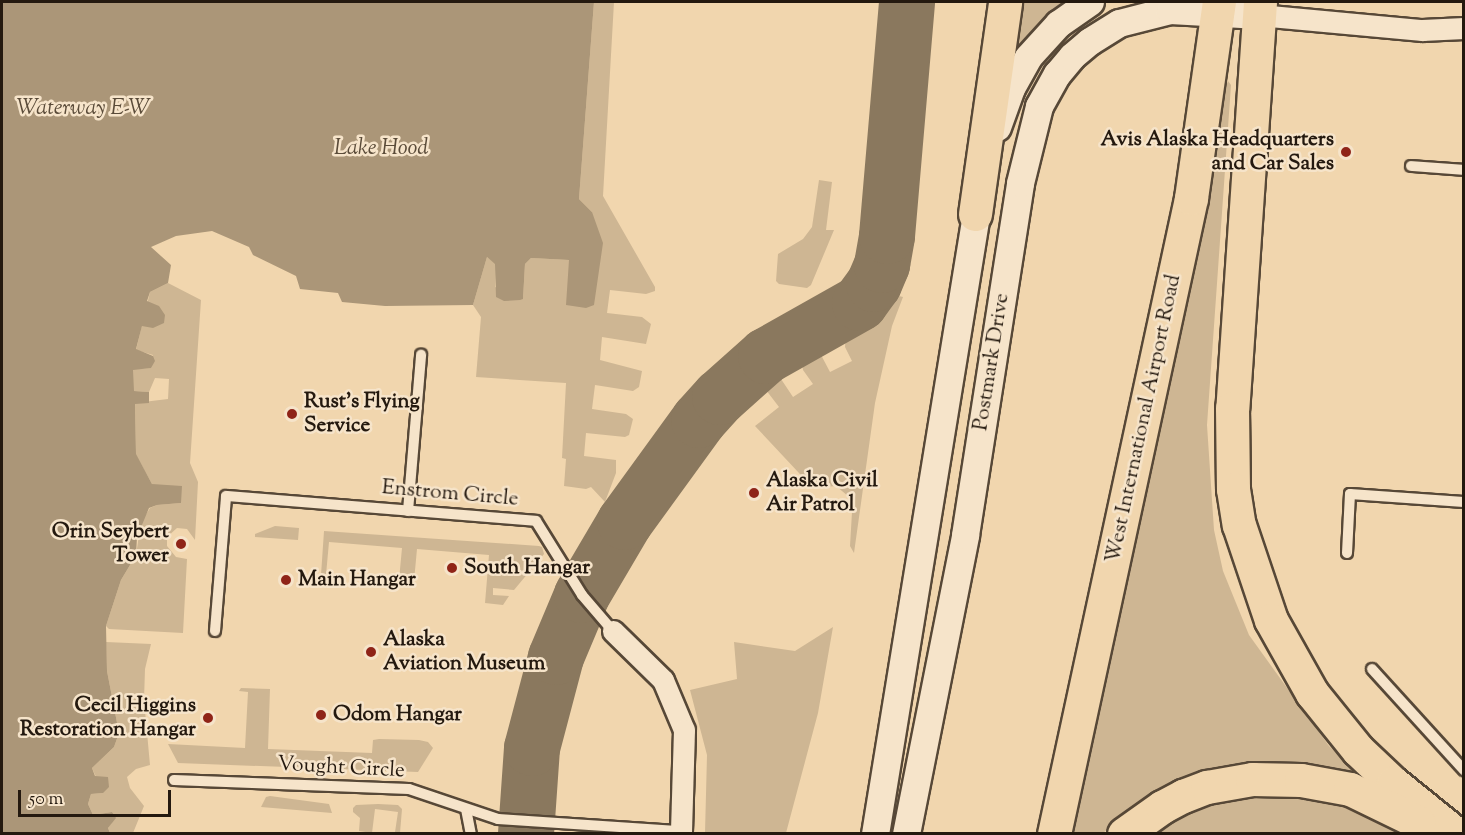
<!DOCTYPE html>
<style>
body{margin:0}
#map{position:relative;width:1465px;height:835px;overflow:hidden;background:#f1d6ae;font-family:"Sorts Mill Goudy",serif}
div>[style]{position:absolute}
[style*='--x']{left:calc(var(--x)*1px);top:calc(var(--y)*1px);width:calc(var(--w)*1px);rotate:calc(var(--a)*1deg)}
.green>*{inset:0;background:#ceb693}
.water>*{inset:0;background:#ab9678}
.taxiway>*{height:56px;margin:-28px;padding:0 28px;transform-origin:28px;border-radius:28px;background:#8a785e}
.roads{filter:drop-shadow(2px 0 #574837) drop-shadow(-2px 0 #574837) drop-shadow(0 2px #574837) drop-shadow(0 -2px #574837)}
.service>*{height:10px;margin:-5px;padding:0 5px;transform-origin:5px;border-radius:5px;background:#f6e4ca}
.minor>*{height:21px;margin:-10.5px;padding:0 10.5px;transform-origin:10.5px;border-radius:10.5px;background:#f6e4ca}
.tertiary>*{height:27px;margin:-13.5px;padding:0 13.5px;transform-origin:13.5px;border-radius:13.5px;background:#f6e4ca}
.primary>*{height:33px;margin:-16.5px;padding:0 16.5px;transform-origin:16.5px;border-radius:16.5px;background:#f1d6ae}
.dots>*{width:16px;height:16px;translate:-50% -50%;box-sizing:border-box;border:3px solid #f6e4ca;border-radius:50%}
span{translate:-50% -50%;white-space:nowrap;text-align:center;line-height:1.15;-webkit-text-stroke:5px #f6e4ca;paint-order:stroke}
.poi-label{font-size:21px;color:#24190f;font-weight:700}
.right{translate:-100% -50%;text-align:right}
.left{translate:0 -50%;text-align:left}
.street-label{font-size:21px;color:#24190f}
.water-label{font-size:22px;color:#5a4b39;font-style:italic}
.frame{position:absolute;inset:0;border:3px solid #24190f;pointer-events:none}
.scale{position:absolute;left:18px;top:790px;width:153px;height:27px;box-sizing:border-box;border:3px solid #24190f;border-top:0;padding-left:8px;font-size:18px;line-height:21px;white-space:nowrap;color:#24190f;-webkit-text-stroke:4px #f6e4ca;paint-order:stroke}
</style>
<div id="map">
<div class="green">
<div style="clip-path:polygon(594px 2px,614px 2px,603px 196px,655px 287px,655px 291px,646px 294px,610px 290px,607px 313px,642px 317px,651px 324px,646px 344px,602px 337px,600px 360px,642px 371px,639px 387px,633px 391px,595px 385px,592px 409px,626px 414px,633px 419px,629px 435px,625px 437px,586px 433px,584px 456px,616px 460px,616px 473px,605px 502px,591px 487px,586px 489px,564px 486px,566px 459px,562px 458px,566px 383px,476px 377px,481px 317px,473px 305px,487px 257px,496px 264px,495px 287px,523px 299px,525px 264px,531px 258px,569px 260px,592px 212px,579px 199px)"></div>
<div style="clip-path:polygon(1016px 2px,1064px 2px,1018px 46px,1011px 48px)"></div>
<div style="clip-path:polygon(1228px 81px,1231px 85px,1207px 425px,1214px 530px,1223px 571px,1249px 635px,1329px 746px,1353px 769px,1349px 776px,1121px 818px,1103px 833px,1069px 834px,1220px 102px)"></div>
<div style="clip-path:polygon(819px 180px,832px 182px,826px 230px,834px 230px,811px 285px,807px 288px,779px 284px,776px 281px,778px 254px,803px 239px,812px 227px)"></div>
<div style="clip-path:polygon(168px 283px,201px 300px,190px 463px,198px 482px,195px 540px,187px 529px,177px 528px,167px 537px,167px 546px,176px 557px,187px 559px,183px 633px,109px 629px,106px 626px,121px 580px,136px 555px,141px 522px,150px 508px,157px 505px,181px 503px,152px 484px,136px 455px,135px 403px,168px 399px,169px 379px,155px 378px,149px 392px,133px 391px,133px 369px,151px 368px,153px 355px,136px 350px,150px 292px)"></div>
<div style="clip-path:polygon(899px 296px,903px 297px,892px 326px,875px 403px,854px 553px,850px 546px,852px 512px,848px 496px,836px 486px,813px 488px,755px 426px,779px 407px,766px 390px,765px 380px,772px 375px,779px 376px,793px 397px,813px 384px,803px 370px,801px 357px,814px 349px,820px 353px,830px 372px,852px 361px,845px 347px,846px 334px,863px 329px,876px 321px)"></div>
<div style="clip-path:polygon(275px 526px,299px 528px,298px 540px,255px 537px,255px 534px)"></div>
<div style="clip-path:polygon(324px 531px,539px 546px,542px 547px,544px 554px,514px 590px,493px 588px,493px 595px,509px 596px,503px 605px,485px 603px,489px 555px,417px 549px,414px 581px,399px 580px,402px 548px,329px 542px,326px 575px,321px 575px)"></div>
<div style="clip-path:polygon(833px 627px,818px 713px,786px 833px,705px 833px,707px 755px,690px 690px,737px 679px,734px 642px,795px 651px)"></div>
<div style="clip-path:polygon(106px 642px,151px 644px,145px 669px,144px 700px,150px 765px,136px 769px,127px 777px,130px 788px,144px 806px,133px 833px,110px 833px,108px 828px,115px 818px,112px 812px,93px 815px,88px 804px,91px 794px,103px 793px,92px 768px,114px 747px,119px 733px,107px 671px)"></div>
<div style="clip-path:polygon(241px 688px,270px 689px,268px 749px,372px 753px,373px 740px,379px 739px,419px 740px,428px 742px,433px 748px,418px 772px,178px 763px,168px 744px,245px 748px,248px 692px,239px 691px)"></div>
<div style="clip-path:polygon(1251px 792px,1328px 795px,1410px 834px,1146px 834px,1210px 799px)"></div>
<div style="clip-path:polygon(270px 796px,329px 804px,332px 813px,261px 807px,266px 797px)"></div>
<div style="clip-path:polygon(378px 804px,398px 805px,402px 809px,400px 833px,395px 832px,398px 812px,375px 809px,372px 833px,359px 831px,360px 818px,353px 812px,353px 808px,356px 805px)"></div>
</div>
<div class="water">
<div style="clip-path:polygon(2px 2px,594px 2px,579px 199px,592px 212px,603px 243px,594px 305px,586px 308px,566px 305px,569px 260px,531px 258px,525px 264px,523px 299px,520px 300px,504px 301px,496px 297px,495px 264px,487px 257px,473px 305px,385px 306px,342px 302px,338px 293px,300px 289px,296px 276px,253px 255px,249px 247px,212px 231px,176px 236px,151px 247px,171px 265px,168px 283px,150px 292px,147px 301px,159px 306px,165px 315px,164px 323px,153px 328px,142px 326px,136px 349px,153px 356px,155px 361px,151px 368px,133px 370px,134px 391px,149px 392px,149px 403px,135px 404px,136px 454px,152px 484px,182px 486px,181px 503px,157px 505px,149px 508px,137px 537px,136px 555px,121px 580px,106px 626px,107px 671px,119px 733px,114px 747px,92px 768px,95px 776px,108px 777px,109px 787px,103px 793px,91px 794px,88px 804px,93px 815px,112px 812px,116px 818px,108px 828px,110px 833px,2px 833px)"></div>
</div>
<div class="taxiway">
<div style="--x:526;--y:834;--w:86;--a:-86"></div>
<div style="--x:532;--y:748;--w:94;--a:-75.2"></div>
<div style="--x:556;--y:657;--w:67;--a:-67.2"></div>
<div style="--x:582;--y:595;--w:85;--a:-59.5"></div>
<div style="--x:625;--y:522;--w:126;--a:-54"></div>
<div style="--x:699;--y:420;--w:31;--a:-48"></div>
<div style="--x:720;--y:397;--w:62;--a:-41.7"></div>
<div style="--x:766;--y:356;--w:108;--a:-29.4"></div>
<div style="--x:860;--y:303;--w:24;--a:-54"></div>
<div style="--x:874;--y:284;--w:21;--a:-67"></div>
<div style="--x:882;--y:265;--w:29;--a:-80"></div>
<div style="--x:887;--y:236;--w:235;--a:-85.1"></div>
</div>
<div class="roads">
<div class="service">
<div style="--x:1411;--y:166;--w:53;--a:4.3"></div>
<div style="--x:408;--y:511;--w:157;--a:-85.2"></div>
<div style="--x:1347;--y:553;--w:59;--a:-87.1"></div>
<div style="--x:1350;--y:494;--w:114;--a:4"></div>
<div style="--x:215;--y:631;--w:135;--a:-85.3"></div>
<div style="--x:226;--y:496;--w:311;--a:4.6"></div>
<div style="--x:536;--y:521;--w:87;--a:58.1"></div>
<div style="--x:582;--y:595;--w:48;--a:49.3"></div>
<div style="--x:1372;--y:669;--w:137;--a:47.7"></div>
<div style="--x:174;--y:780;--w:235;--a:2.2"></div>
<div style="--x:409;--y:789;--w:94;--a:18.6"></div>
<div style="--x:498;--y:819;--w:183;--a:3.8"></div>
<div style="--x:466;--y:809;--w:25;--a:79"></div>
</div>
<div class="minor">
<div style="--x:1259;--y:15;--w:164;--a:5.3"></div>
<div style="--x:1422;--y:30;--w:42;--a:-2.7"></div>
<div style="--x:613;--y:631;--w:70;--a:44.4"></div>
<div style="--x:663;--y:680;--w:54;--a:67.2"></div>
<div style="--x:684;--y:730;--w:104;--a:91.7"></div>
</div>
<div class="tertiary">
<div style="--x:997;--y:127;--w:41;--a:-70.3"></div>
<div style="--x:1011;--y:88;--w:35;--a:-61"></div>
<div style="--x:1028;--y:57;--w:45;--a:-47.7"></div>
<div style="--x:1058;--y:24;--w:39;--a:-35"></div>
<div style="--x:875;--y:834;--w:646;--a:-80.74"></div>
<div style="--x:906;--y:834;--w:305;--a:-78.8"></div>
<div style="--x:965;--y:535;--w:356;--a:-81.1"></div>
<div style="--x:1020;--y:183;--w:79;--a:-76.1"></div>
<div style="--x:1039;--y:106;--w:37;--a:-61"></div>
<div style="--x:1057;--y:74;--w:23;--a:-50"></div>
<div style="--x:1072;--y:56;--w:23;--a:-40"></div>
<div style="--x:1090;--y:41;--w:34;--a:-32"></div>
<div style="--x:1119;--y:23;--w:53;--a:-14.3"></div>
<div style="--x:1170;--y:10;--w:89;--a:3.2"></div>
</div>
<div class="primary">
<div style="--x:1260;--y:2;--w:407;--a:93.9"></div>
<div style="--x:1232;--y:408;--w:81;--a:89.3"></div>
<div style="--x:1233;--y:489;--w:36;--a:81"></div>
<div style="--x:1239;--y:525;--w:100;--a:71.4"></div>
<div style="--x:1271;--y:620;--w:84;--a:60.7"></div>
<div style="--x:1312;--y:693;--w:73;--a:51.1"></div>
<div style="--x:1358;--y:750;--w:48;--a:43.3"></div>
<div style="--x:1393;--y:783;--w:81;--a:39"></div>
<div style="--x:975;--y:214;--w:214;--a:-81.9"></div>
<div style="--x:1054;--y:834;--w:651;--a:-77.84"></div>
<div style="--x:1191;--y:198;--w:198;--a:-81.9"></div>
<div style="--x:1124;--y:834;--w:47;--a:-35.4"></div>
<div style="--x:1162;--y:807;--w:24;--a:-28"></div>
<div style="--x:1183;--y:796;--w:26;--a:-21"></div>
<div style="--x:1207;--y:787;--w:46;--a:-10.1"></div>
<div style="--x:1252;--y:779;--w:49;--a:1.2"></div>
<div style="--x:1301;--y:780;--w:50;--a:10.4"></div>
<div style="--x:1350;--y:789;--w:76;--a:25.9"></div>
</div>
</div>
<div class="dots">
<div style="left:1346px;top:152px;background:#8f2418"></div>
<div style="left:292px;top:414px;background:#8f2418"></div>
<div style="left:754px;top:493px;background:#8f2418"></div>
<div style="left:181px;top:544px;background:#8f2418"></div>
<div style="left:452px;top:568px;background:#8f2418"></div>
<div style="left:286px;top:580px;background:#8f2418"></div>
<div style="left:371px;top:652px;background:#8f2418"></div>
<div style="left:321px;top:715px;background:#8f2418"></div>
<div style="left:208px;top:718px;background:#8f2418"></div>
</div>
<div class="poi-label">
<span class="right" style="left:1334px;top:152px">Avis Alaska Headquarters<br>and Car Sales</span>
<span class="left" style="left:304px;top:414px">Rust's Flying<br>Service</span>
<span class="left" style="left:766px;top:493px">Alaska Civil<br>Air Patrol</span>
<span class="right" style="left:169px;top:544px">Orin Seybert<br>Tower</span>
<span class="left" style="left:464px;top:568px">South Hangar</span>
<span class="left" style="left:298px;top:580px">Main Hangar</span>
<span class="left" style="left:383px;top:652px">Alaska<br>Aviation Museum</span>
<span class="right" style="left:196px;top:718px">Cecil Higgins<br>Restoration Hangar</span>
<span class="left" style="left:333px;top:715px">Odom Hangar</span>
</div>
<div class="street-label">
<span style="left:992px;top:362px;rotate:-81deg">Postmark Drive</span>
<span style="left:1144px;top:419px;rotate:-78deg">West International Airport Road</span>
<span style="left:450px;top:494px;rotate:5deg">Enstrom Circle</span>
<span style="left:341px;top:768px;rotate:3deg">Vought Circle</span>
</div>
<div class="water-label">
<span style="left:84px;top:110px">Waterway E-W</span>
<span style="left:381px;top:150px">Lake Hood</span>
</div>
<div class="frame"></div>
<div class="scale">50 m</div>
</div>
